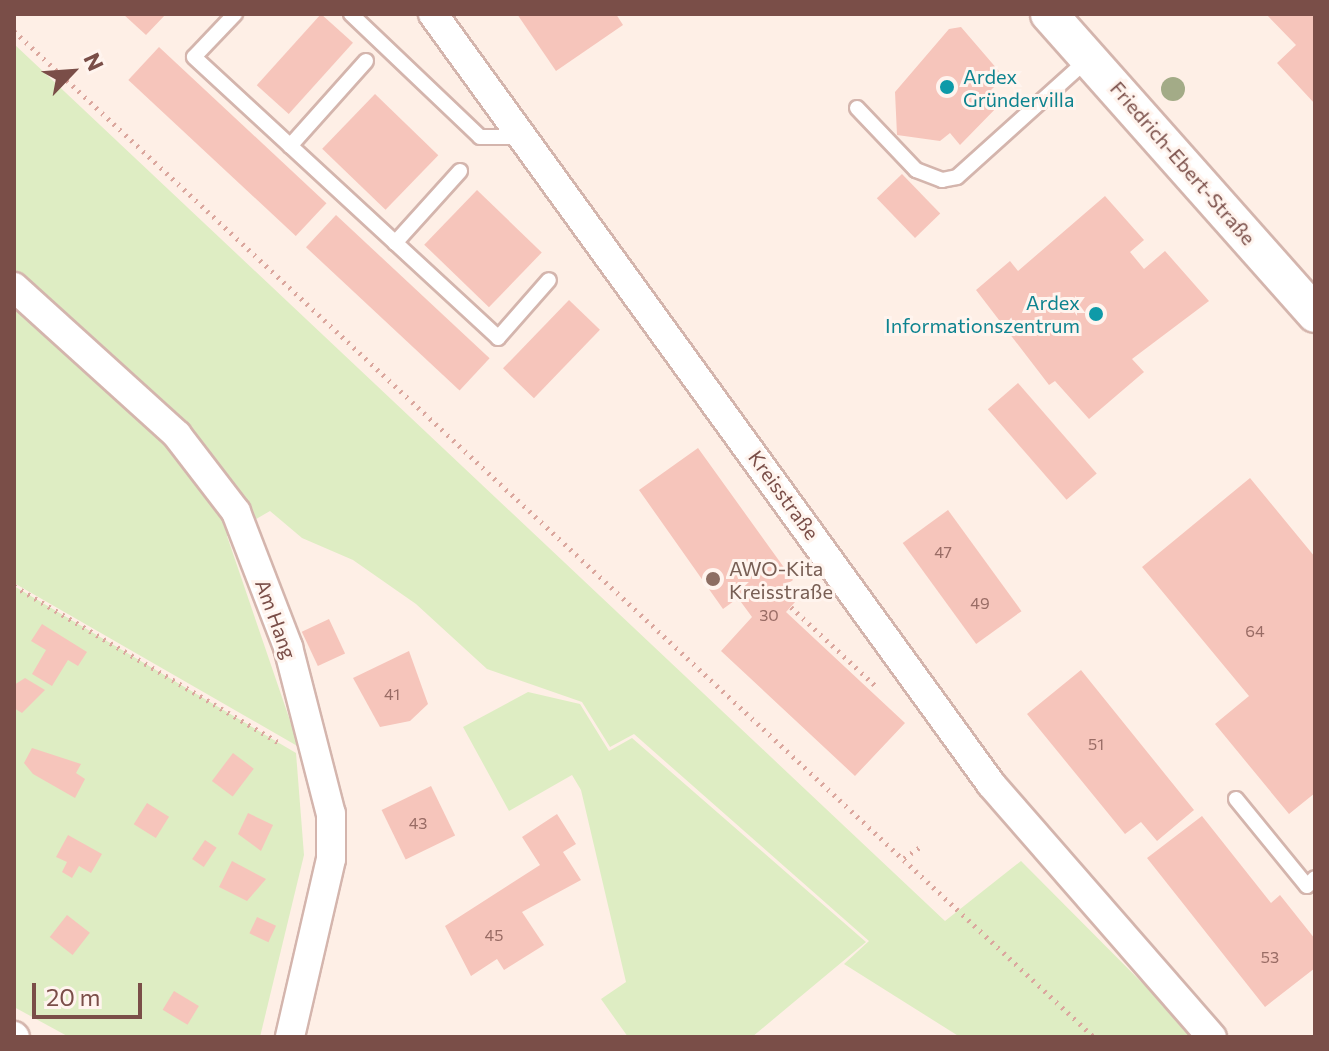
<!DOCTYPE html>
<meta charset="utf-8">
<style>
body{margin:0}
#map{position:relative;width:1329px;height:1051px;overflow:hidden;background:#feefe6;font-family:Commissioner,sans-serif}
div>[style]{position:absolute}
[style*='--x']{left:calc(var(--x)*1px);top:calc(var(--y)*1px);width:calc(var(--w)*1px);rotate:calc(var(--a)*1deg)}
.green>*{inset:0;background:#deedc3}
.building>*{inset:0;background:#f6c5bb;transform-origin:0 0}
.path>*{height:5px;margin-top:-2.5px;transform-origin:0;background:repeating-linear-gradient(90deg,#dba79e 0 2px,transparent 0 8px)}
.roads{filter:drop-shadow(2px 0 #d4b5ad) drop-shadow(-2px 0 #d4b5ad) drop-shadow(0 2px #d4b5ad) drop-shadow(0 -2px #d4b5ad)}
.service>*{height:14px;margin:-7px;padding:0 7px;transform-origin:7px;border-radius:7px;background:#fff}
.minor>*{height:28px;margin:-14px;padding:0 14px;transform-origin:14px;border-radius:14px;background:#fff}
.tertiary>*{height:36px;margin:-18px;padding:0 18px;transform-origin:18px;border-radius:18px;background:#fff}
.trees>*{width:24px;height:24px;margin:-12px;border-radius:50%;background:#a3ab87}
.dots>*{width:22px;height:22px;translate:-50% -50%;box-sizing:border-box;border:4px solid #fff4ee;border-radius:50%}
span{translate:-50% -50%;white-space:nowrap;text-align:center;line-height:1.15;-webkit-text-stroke:6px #fff4ee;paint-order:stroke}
.number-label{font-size:16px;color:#996c65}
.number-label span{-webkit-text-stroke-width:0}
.culture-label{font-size:20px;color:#0d838f}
.left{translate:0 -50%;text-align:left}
.right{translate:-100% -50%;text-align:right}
.street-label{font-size:20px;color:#7a4e48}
.education-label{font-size:20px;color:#785e54}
.frame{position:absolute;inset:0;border:16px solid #7a4e48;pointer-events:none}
.north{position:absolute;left:32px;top:32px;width:80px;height:80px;-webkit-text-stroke:6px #fff4ee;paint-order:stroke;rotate:65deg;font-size:22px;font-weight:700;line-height:32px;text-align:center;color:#7a4e48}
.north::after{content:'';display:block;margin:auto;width:28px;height:36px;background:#7a4e48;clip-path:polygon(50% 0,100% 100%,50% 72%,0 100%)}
.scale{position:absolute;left:32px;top:983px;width:110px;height:36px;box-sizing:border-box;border:4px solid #7a4e48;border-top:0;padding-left:10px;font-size:24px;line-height:28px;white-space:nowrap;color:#7a4e48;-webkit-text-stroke:6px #fff4ee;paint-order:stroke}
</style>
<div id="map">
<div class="green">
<div style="clip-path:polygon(14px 44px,945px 921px,1021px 861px,1196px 1037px,960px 1037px,844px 964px,869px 941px,634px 734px,610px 747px,582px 702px,487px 669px,416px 604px,353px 560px,302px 538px,270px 511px,227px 536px,299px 747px,14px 583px)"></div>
<div style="clip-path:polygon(14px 586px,296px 753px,304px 855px,260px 1037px,69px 1037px,14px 1007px)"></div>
<div style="clip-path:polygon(528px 692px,580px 704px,609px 751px,632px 738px,866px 942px,752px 1037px,628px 1037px,601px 999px,626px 982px,581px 790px,572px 775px,509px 811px,463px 727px)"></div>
</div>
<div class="building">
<div style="clip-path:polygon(123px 14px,166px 14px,146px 35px)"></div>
<div style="left:321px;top:14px;width:43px;height:96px;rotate:42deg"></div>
<div style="clip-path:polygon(517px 14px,616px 14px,623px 25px,556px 71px)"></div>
<div style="clip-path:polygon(1266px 14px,1315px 14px,1315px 104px,1277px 63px,1296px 45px)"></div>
<div style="clip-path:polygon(961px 27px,1004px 77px,991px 90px,1003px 101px,960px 145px,950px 133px,940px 141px,897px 135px,895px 92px,949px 29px)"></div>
<div style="left:159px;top:47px;width:229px;height:45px;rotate:43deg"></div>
<div style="left:375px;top:94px;width:88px;height:76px;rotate:44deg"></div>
<div style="left:902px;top:174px;width:55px;height:35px;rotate:46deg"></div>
<div style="left:477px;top:190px;width:90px;height:76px;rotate:44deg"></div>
<div style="clip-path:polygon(1105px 196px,1144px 240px,1130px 252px,1144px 269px,1165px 251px,1209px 301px,1132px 359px,1144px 372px,1089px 419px,1055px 381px,1049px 385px,976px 290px,1010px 261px,1018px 271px)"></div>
<div style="left:336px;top:215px;width:210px;height:44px;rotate:43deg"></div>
<div style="left:569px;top:300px;width:43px;height:95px;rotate:44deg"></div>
<div style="left:1018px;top:383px;width:120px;height:40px;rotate:49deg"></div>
<div style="clip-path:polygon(698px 448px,793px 580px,786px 585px,796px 601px,786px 612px,905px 723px,855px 776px,721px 651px,752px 617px,738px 598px,723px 609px,639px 490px)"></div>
<div style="clip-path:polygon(1250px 478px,1315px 557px,1315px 793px,1289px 814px,1215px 724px,1249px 696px,1142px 567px)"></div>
<div style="left:948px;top:510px;width:125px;height:56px;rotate:54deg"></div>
<div style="left:329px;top:619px;width:38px;height:30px;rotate:65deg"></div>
<div style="clip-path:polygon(42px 624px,87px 652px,78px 666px,68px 660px,52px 686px,32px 674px,46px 650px,31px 641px)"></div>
<div style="clip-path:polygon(409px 651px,428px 704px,410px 721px,380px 727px,353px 678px)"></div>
<div style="clip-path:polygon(1081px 670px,1194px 810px,1157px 841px,1141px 822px,1125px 834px,1027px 714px)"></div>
<div style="clip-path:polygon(25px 678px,45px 690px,22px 713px,14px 708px,14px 685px)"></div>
<div style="clip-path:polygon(32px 748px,81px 764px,76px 773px,85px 779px,75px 798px,33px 774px,24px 763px)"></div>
<div style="left:233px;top:753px;width:26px;height:35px;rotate:37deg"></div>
<div style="left:431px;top:786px;width:55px;height:55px;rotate:64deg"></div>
<div style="left:147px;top:803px;width:26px;height:25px;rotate:32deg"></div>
<div style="clip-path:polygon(248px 813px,273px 825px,261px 851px,238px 834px)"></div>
<div style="clip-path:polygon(557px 814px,576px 844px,563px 852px,581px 880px,522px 912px,544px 945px,504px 970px,497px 959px,471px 976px,445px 926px,540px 865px,522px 837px)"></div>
<div style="clip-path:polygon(1202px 816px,1271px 903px,1280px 895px,1315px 939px,1315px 968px,1265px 1007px,1147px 858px)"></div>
<div style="clip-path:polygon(68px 835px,102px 854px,91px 873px,79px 866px,72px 878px,62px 872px,67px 862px,56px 857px)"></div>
<div style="left:205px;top:840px;width:14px;height:23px;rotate:34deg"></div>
<div style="clip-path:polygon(232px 861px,266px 879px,247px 901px,219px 887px)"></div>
<div style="left:67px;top:915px;width:29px;height:28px;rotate:38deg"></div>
<div style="left:257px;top:917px;width:21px;height:18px;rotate:25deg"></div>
<div style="left:174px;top:991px;width:29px;height:22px;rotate:31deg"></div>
</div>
<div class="path">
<div style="--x:14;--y:31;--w:1476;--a:42.97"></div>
<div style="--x:14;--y:586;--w:307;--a:30.6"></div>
<div style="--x:791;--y:607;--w:119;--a:43"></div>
<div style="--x:904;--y:858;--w:23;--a:-34"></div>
</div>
<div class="roads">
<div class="service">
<div style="--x:235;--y:14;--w:59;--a:133.6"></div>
<div style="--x:194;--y:57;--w:414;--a:42.7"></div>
<div style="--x:498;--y:338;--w:77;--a:-48.7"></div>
<div style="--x:351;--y:14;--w:178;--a:43.6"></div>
<div style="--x:480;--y:137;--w:41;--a:0"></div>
<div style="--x:857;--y:108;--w:86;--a:46.4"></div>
<div style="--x:916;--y:170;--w:28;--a:21"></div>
<div style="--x:942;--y:180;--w:15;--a:-11"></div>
<div style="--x:957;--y:177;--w:178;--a:-42"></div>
<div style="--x:290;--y:146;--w:114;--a:-48.2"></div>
<div style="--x:395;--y:243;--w:97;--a:-47.9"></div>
<div style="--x:1236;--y:799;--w:112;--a:50.8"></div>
<div style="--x:1307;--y:886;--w:11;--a:-45"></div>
</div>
<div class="minor">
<div style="--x:433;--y:14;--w:951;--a:54.07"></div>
<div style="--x:991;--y:784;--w:336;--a:48.9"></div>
<div style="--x:14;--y:287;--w:220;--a:42.2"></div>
<div style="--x:177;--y:435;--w:97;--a:52.5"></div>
<div style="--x:236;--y:512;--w:145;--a:68.9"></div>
<div style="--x:288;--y:647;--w:172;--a:75.6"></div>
<div style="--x:331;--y:814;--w:45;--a:90"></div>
<div style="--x:331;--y:859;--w:183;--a:103"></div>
<div style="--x:14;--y:1036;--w:1;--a:45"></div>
</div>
<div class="tertiary">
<div style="--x:1049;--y:14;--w:401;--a:48.4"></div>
</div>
</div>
<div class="trees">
<div style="left:1173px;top:89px"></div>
</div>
<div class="dots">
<div style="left:947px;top:87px;background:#0f9aa8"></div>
<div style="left:1096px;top:314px;background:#0f9aa8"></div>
<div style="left:713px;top:579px;background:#8d6e63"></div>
</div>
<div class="number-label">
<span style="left:943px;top:552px">47</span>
<span style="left:980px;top:603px">49</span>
<span style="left:769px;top:615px">30</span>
<span style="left:1255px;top:631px">64</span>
<span style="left:392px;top:694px">41</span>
<span style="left:1096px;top:744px">51</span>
<span style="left:418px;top:823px">43</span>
<span style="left:494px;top:935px">45</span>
<span style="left:1270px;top:957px">53</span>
</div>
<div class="culture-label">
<span class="left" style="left:963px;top:88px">Ardex<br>Gründervilla</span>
<span class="right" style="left:1080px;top:314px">Ardex<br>Informationszentrum</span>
</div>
<div class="street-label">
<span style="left:1183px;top:163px;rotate:49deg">Friedrich-Ebert-Straße</span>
<span style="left:784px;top:495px;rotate:54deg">Kreisstraße</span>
<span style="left:276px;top:619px;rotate:70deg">Am Hang</span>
</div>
<div class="education-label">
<span class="left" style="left:729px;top:580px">AWO-Kita<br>Kreisstraße</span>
</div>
<div class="frame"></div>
<div class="north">N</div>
<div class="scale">20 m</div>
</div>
